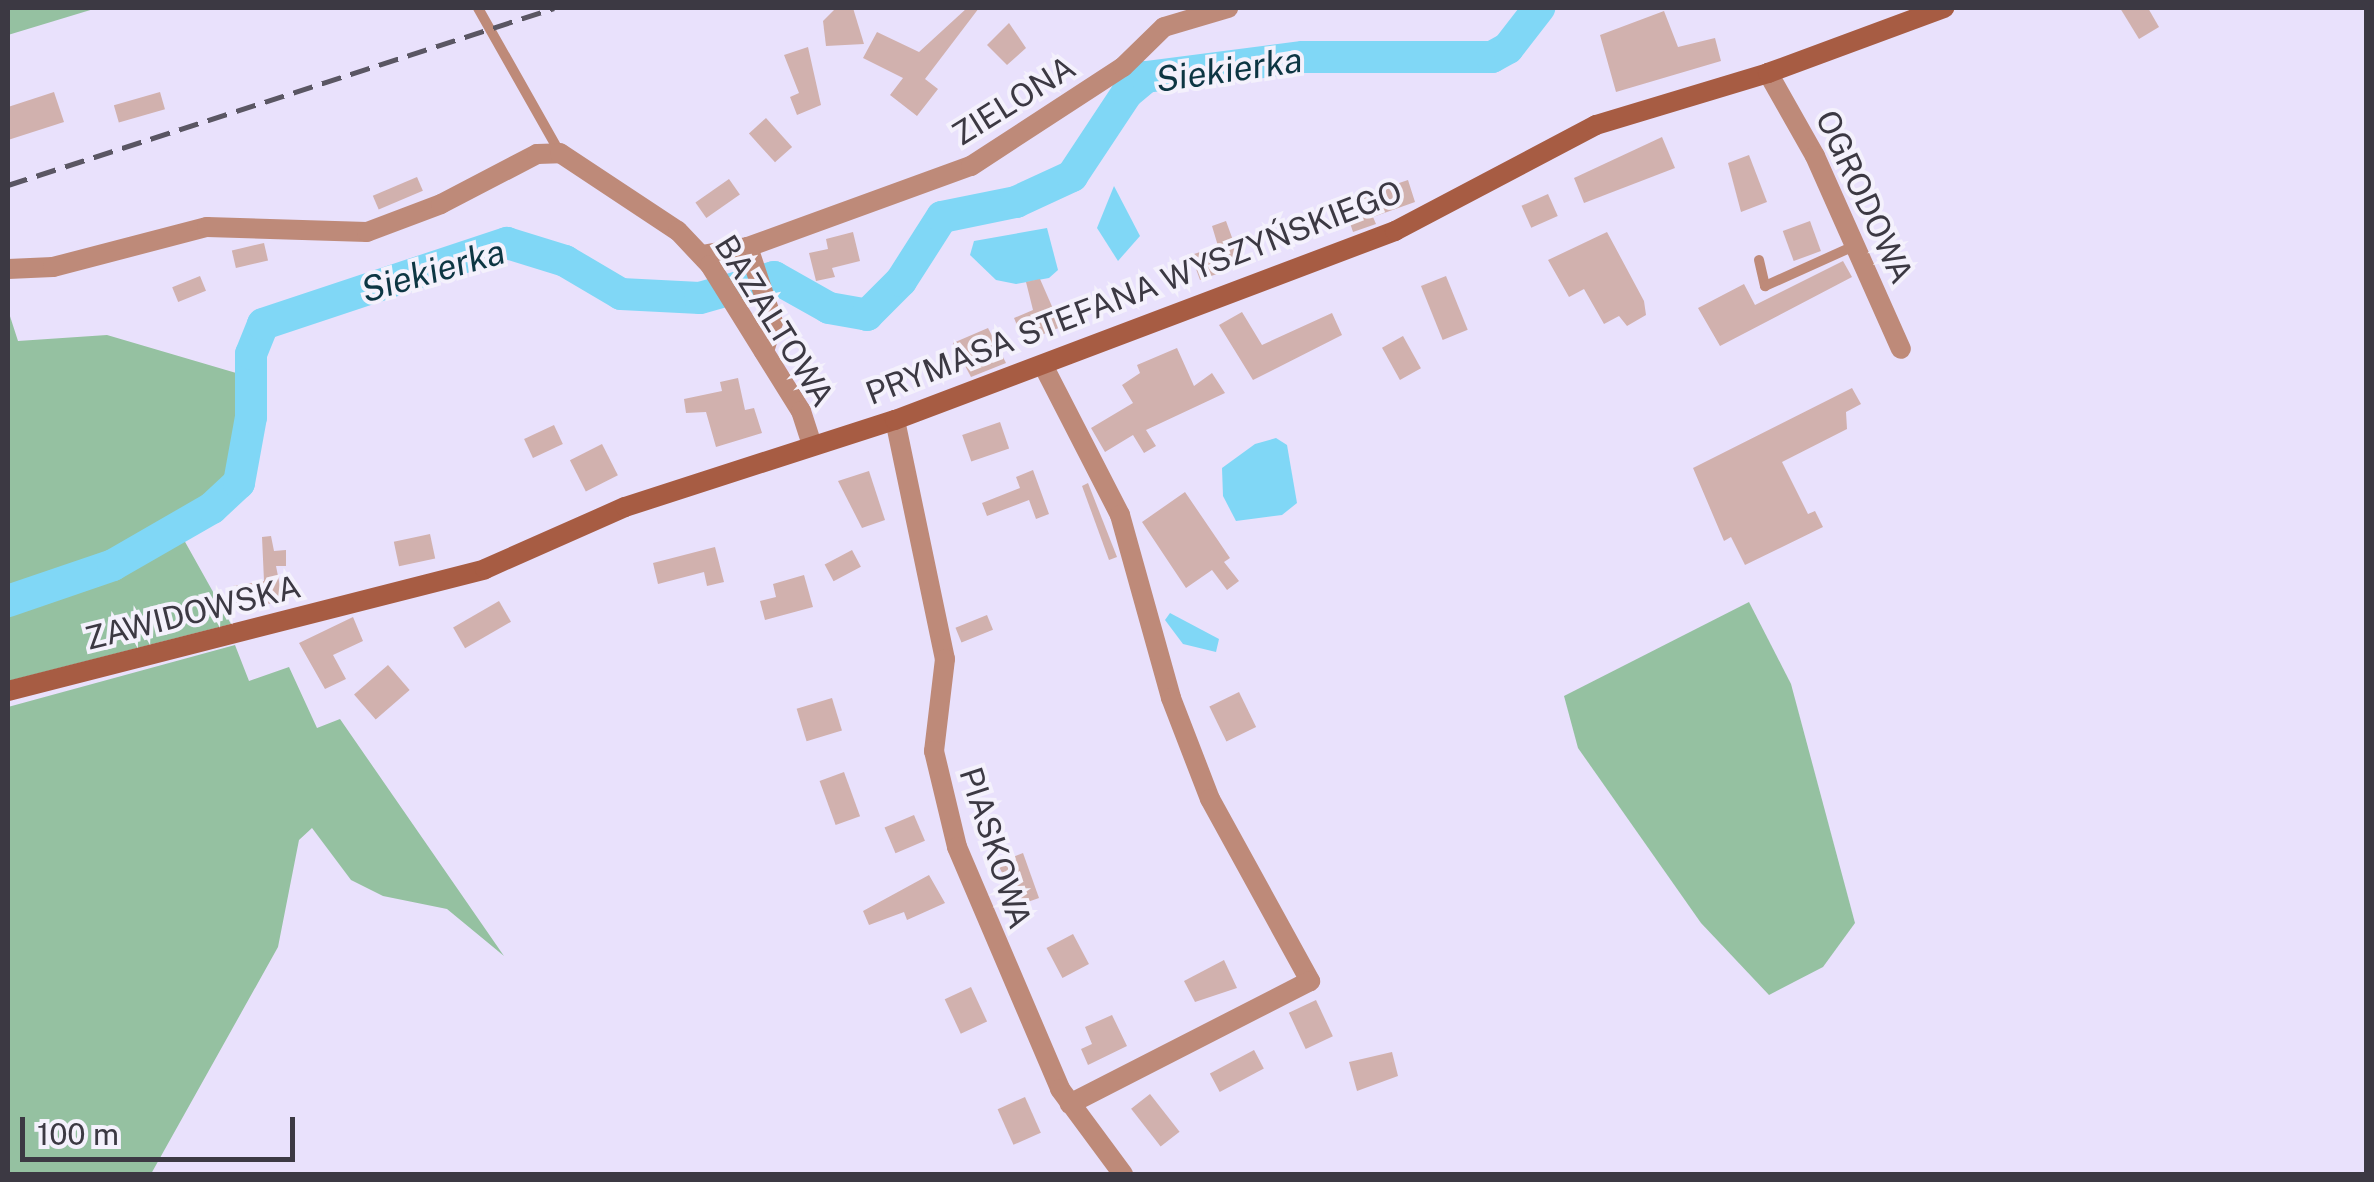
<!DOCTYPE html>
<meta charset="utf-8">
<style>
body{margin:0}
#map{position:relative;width:2374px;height:1182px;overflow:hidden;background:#e9e1fc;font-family:"Public Sans",sans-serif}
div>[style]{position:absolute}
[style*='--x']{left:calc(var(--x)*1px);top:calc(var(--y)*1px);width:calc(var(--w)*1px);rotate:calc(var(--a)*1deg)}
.green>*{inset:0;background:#95c1a1}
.water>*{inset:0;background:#80d7f6}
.river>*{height:32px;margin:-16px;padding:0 16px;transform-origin:16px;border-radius:16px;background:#80d7f6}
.building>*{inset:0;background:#d1b1ae;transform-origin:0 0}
.service>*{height:10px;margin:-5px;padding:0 5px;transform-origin:5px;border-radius:5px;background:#be8a79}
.minor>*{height:20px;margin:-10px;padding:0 10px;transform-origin:10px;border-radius:10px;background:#be8a79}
.secondary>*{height:20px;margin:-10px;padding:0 10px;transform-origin:10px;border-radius:10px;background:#a75c43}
.rail>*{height:5px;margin-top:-2.5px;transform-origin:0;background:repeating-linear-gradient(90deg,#5a5663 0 20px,transparent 0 30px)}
span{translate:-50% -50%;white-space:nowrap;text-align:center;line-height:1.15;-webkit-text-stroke:8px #f4f1fc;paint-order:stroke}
.street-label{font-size:32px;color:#3c3943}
.water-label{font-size:35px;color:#0d3643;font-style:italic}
.frame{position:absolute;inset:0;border:10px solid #3c3943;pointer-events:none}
.scale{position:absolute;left:20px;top:1117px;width:275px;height:45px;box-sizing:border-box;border:5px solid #3c3943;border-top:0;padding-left:12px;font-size:30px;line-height:35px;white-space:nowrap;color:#3c3943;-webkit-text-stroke:8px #f4f1fc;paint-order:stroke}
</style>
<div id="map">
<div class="green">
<div style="clip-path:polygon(8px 8px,97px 8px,8px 35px)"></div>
<div style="clip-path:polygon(8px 310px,18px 341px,107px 335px,243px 375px,238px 458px,228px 481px,115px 550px,8px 589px)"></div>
<div style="clip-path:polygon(184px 540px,231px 624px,8px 681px,8px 608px,80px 591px)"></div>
<div style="clip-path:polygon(1749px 602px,1791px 684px,1855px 923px,1823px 967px,1769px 995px,1701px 923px,1578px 748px,1564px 696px)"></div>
<div style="clip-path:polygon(235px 645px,249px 681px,289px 667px,317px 728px,340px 719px,504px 956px,447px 909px,383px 896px,351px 880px,312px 828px,299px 840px,278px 947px,151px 1174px,8px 1174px,8px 707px)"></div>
</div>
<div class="water">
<div style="clip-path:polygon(1114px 186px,1140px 236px,1118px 261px,1097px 228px)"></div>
<div style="clip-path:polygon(1047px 228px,1058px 270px,1049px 278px,1016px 284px,996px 280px,970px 255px,974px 241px)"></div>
<div style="clip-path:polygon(1276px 438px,1287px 445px,1297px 503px,1282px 515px,1236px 521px,1223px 496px,1222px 468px,1255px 444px)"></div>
<div style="clip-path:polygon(1170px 613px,1219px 639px,1216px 652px,1183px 644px,1165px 620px)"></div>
</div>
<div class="river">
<div style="--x:8;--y:601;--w:111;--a:-18.9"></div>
<div style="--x:113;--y:565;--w:114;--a:-29.9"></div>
<div style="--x:212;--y:508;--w:37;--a:-43"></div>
<div style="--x:239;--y:483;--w:67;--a:-79.7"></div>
<div style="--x:251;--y:417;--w:63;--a:-90"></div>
<div style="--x:251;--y:354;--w:32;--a:-68"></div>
<div style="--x:263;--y:324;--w:257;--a:-18.4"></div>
<div style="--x:507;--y:243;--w:61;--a:17.2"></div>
<div style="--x:565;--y:261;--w:65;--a:30.5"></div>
<div style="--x:621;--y:294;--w:79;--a:2.9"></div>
<div style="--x:700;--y:298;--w:77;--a:-15.8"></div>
<div style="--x:774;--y:277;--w:63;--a:29.4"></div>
<div style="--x:829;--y:308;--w:39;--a:10"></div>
<div style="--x:867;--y:315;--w:48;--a:-45"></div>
<div style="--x:901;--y:281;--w:76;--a:-57.4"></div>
<div style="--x:942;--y:217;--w:76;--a:-11.5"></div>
<div style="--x:1016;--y:202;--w:62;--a:-24.9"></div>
<div style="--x:1072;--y:176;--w:100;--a:-56.5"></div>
<div style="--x:1127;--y:93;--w:25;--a:-40"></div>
<div style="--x:1146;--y:77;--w:158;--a:-7.3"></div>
<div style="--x:1303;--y:57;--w:189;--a:0"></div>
<div style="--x:1492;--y:57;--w:18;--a:-29"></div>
<div style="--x:1508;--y:48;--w:51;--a:-52.2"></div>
</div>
<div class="building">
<div style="clip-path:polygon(836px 8px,853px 8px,864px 44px,826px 46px,823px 21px)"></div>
<div style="clip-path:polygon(967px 8px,979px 8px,925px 79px,938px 89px,917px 116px,890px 95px,903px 78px,863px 58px,877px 32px,919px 52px)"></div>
<div style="clip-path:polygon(2120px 8px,2148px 8px,2159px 27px,2139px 39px)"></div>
<div style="clip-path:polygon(1664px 11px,1678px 47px,1715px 38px,1721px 61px,1616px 92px,1600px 35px)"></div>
<div style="clip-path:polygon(1009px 23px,1026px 48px,1007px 65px,987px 45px)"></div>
<div style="clip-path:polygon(808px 47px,821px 105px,797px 115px,790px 97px,799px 93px,784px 55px)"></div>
<div style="clip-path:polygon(54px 92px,64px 122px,8px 140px,8px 107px)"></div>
<div style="left:160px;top:92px;width:18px;height:48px;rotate:74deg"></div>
<div style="left:766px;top:118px;width:39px;height:23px;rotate:48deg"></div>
<div style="clip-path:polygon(1662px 137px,1675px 168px,1584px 203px,1574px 178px)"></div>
<div style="clip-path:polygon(1749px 155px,1767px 202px,1741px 212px,1728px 163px)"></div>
<div style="left:417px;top:177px;width:15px;height:48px;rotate:67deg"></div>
<div style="left:729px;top:179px;width:19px;height:41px;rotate:55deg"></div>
<div style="clip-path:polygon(1408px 180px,1415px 202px,1373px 217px,1376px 224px,1353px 232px,1343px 202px)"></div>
<div style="left:1548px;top:194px;width:24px;height:29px;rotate:66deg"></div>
<div style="clip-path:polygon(1226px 221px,1242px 265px,1200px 280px,1191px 255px,1218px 246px,1212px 226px)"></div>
<div style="left:1810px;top:221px;width:32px;height:29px;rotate:70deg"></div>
<div style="clip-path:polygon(853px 232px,860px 261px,832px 268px,835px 277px,816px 281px,809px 253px,828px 249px,826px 239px)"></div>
<div style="clip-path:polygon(1607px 232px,1644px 301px,1646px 315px,1627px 326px,1619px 316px,1604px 324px,1584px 289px,1569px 297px,1548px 260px)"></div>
<div style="left:264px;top:243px;width:18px;height:33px;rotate:77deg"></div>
<div style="clip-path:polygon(1843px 261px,1852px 277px,1720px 346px,1698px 308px,1744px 284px,1755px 305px)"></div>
<div style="left:200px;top:276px;width:16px;height:30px;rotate:68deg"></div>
<div style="left:1446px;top:276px;width:58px;height:27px;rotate:68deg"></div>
<div style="clip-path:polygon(1040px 279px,1061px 327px,1024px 342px,1014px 318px,1033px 310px,1026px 282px)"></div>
<div style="clip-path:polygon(1242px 312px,1262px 345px,1332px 313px,1342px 335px,1253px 380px,1219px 325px)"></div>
<div style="clip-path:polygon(988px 328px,1006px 363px,971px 377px,953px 343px)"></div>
<div style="left:1403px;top:336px;width:37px;height:24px;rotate:61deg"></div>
<div style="clip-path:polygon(1177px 348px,1194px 386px,1212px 373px,1225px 393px,1146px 430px,1156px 446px,1144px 453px,1133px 435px,1105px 452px,1091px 428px,1133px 403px,1122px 385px,1140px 373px,1137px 365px)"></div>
<div style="clip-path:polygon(738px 378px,745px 410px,754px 408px,762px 433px,716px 447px,706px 412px,686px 413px,684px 399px,722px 391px,720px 382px)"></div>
<div style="clip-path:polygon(1852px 388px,1861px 404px,1846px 412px,1847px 429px,1782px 462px,1808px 514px,1815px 511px,1823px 527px,1745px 565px,1731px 537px,1724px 541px,1693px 468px)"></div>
<div style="left:1000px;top:422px;width:28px;height:40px;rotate:71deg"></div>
<div style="left:554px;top:425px;width:21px;height:33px;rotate:65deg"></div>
<div style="left:602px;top:444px;width:35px;height:36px;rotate:63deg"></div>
<div style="clip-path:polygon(1033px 470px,1049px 514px,1036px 519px,1029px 500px,987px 516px,982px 503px,1020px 488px,1016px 477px)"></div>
<div style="clip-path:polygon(869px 471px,885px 520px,862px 528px,838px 481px)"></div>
<div style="clip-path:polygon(1088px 483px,1117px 557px,1109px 560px,1082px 486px)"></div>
<div style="clip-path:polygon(1185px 492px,1230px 558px,1224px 562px,1239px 581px,1227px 590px,1212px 570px,1186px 588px,1142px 522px)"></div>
<div style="left:430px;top:534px;width:25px;height:37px;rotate:78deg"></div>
<div style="clip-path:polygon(271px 536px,274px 551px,286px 550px,286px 566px,276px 566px,283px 601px,238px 610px,233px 586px,264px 581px,262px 537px)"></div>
<div style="clip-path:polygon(715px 547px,724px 582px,707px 586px,704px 572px,658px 584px,653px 563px)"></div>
<div style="left:852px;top:550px;width:19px;height:31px;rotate:62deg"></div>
<div style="clip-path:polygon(804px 575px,813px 607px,765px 620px,760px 601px,776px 597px,773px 584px)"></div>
<div style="left:499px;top:601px;width:24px;height:53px;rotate:60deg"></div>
<div style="left:987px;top:615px;width:16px;height:34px;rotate:68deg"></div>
<div style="clip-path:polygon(353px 617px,363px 641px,333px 655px,346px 679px,325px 689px,299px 643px)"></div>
<div style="left:388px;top:665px;width:33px;height:45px;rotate:49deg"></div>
<div style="left:1239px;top:692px;width:39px;height:33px;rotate:64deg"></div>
<div style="left:832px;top:698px;width:34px;height:37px;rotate:73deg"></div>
<div style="left:844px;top:772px;width:47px;height:26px;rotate:70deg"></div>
<div style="left:914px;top:815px;width:28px;height:32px;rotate:67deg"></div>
<div style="clip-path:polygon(1023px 853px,1039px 898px,1019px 905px,997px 863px)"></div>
<div style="clip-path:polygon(929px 875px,945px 903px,907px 920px,904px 912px,869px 925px,863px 911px)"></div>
<div style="left:1073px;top:934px;width:34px;height:30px;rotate:62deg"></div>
<div style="clip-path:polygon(1224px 960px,1237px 988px,1195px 1002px,1184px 981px)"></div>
<div style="left:971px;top:987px;width:38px;height:29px;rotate:65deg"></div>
<div style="left:1316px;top:1000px;width:40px;height:30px;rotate:65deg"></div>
<div style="clip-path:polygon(1112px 1015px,1127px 1046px,1088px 1065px,1081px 1049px,1092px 1044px,1085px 1027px)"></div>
<div style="left:1254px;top:1050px;width:21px;height:50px;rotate:62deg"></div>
<div style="clip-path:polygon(1392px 1052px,1398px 1076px,1357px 1091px,1349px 1062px)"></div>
<div style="left:1150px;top:1094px;width:48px;height:24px;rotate:52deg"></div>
<div style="left:1025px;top:1097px;width:39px;height:30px;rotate:66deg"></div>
</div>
<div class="service">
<div style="--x:478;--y:8;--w:167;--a:60.5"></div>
<div style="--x:1759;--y:260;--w:27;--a:77"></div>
<div style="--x:1765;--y:286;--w:98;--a:-24.2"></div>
</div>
<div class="minor">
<div style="--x:1768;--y:73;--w:95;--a:60.5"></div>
<div style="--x:1815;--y:156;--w:211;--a:66"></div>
<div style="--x:748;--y:247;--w:79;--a:71.6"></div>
<div style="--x:773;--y:322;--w:31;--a:107"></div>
<div style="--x:702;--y:255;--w:47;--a:-9.9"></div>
<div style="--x:748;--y:247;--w:237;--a:-20"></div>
<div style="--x:971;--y:166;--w:181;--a:-33.1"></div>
<div style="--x:1123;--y:67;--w:57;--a:-44.3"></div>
<div style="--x:1164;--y:27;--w:67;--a:-16.5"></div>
<div style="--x:8;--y:269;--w:45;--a:-2.5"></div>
<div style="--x:53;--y:267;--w:159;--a:-14.6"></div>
<div style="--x:207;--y:227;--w:160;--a:1.8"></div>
<div style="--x:367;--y:232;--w:79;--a:-20.7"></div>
<div style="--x:441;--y:204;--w:108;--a:-27.5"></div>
<div style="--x:537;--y:154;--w:23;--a:-2"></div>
<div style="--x:560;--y:153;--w:141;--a:33.5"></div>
<div style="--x:678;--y:231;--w:47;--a:46.7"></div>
<div style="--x:710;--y:265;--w:172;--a:58.1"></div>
<div style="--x:801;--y:411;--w:36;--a:72"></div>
<div style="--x:1044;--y:367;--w:166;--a:62.8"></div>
<div style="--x:1120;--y:515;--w:190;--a:74.4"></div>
<div style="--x:1171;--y:698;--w:108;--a:68.9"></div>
<div style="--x:1210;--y:799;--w:208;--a:61.2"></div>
<div style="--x:1310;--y:981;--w:270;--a:152.9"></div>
<div style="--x:895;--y:420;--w:244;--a:78.2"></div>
<div style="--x:945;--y:659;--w:93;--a:96.8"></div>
<div style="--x:934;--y:751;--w:99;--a:76.5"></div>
<div style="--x:957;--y:847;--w:263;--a:66.9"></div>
<div style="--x:1060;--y:1089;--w:106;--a:53.5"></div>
</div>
<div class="secondary">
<div style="--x:8;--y:691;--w:492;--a:-14.3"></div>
<div style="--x:485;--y:569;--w:153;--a:-23.9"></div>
<div style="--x:625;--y:507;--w:284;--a:-17.9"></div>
<div style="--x:895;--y:420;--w:535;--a:-20.71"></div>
<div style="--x:1395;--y:231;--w:227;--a:-27.8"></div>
<div style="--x:1596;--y:125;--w:180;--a:-16.8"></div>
<div style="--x:1768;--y:73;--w:188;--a:-20.3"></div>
</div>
<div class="rail">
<div style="--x:8;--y:185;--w:574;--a:-17.96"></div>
</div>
<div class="street-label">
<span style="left:1014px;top:101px;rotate:-32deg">ZIELONA</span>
<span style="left:1864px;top:197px;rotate:65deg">OGRODOWA</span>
<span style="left:1134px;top:293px;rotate:-21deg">PRYMASA STEFANA WYSZYŃSKIEGO</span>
<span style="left:774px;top:321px;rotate:58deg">BAZALTOWA</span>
<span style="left:193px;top:613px;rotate:-14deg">ZAWIDOWSKA</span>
<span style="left:995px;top:848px;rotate:72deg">PIASKOWA</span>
</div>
<div class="water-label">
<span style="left:1229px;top:70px;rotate:-8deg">Siekierka</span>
<span style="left:433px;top:271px;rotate:-16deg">Siekierka</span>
</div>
<div class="frame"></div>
<div class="scale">100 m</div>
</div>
